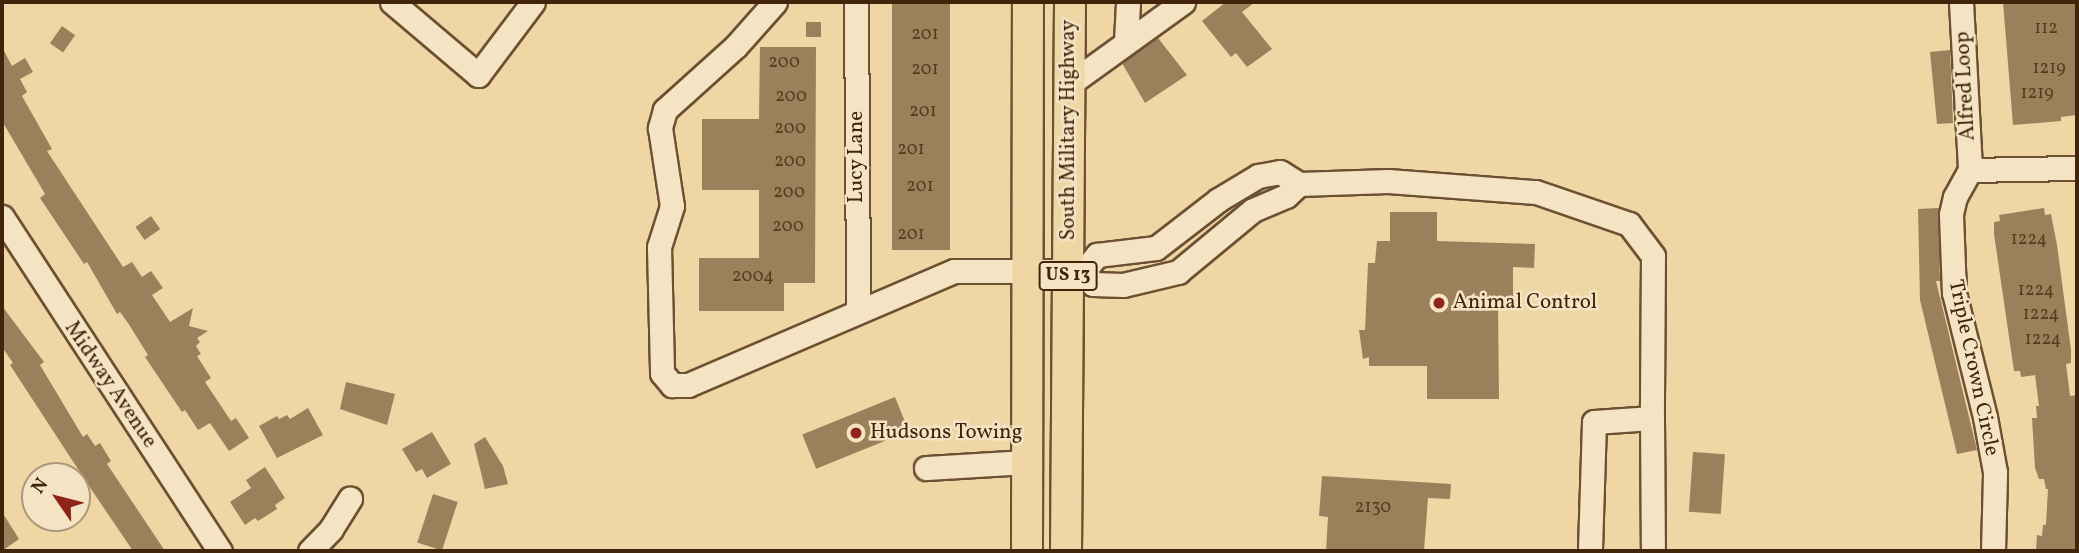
<!DOCTYPE html>
<style>
body{margin:0}
#map{position:relative;width:2079px;height:553px;overflow:hidden;background:#eed6a5;font-family:Vollkorn,serif}
div>[style]{position:absolute}
[style*='--x']{left:calc(var(--x)*1px);top:calc(var(--y)*1px);width:calc(var(--w)*1px);rotate:calc(var(--a)*1deg)}
.building>*{inset:0;background:#9b815b;transform-origin:0 0}
.roads{filter:drop-shadow(2px 0 #6d5032) drop-shadow(-2px 0 #6d5032) drop-shadow(0 2px #6d5032) drop-shadow(0 -2px #6d5032)}
.minor>*{height:23px;margin:-11.5px;padding:0 11.5px;transform-origin:11.5px;border-radius:11.5px;background:#f4e4c4}
.major>*{height:30px;margin:-15px;padding:0 15px;transform-origin:15px;border-radius:15px;background:#eed6a5}
.dots>*{width:19px;height:19px;translate:-50% -50%;box-sizing:border-box;border:4px solid #f4e4c4;border-radius:50%}
span{translate:-50% -50%;white-space:nowrap;text-align:center;line-height:1.15;-webkit-text-stroke:5px #f4e4c4;paint-order:stroke}
.number-label{font-size:18px;color:#583b1f}
.number-label span{-webkit-text-stroke-width:0}
.shield-label span{padding:2px 5px;background:#f4e4c4;border:2px solid;border-radius:5px;-webkit-text-stroke-width:0}
.shield-label{font-size:19px;color:#42240b;font-weight:700}
.street-label{font-size:21px;color:#42240b}
.poi-label{font-size:21px;color:#42240b}
.left{translate:0 -50%;text-align:left}
.frame{position:absolute;inset:0;border:4px solid #42240b;pointer-events:none}
.north{position:absolute;left:21px;top:462px;width:70px;height:70px;box-sizing:border-box;background:#f4e4c4;border:2px solid #ad977a;border-radius:50%;rotate:305deg;font-size:19px;font-weight:700;line-height:28px;text-align:center;color:#42240b}
.north::after{content:'';display:block;margin:auto;width:24px;height:32px;background:#8f2418;clip-path:polygon(50% 0,100% 100%,50% 72%,0 100%)}
</style>
<div id="map">
<div class="building">
<div style="left:892px;top:2px;width:58px;height:248px"></div>
<div style="clip-path:polygon(1226px 2px,1255px 2px,1242px 12px,1272px 49px,1247px 67px,1236px 53px,1231px 57px,1202px 21px)"></div>
<div style="clip-path:polygon(2003px 2px,2077px 2px,2077px 115px,2061px 117px,2061px 121px,2013px 125px)"></div>
<div style="left:806px;top:22px;width:15px;height:15px"></div>
<div style="left:62px;top:26px;width:16px;height:21px;rotate:35deg"></div>
<div style="clip-path:polygon(1158px 38px,1187px 75px,1145px 103px,1122px 63px)"></div>
<div style="clip-path:polygon(2px 47px,12px 66px,25px 58px,33px 72px,20px 79px,27px 92px,22px 96px,52px 149px,47px 151px,123px 267px,132px 262px,142px 277px,151px 271px,163px 288px,152px 295px,170px 322px,193px 308px,189px 326px,208px 331px,197px 338px,200px 342px,196px 346px,201px 354px,197px 356px,211px 378px,205px 382px,231px 421px,236px 418px,249px 438px,229px 451px,210px 423px,198px 430px,185px 410px,182px 412px,145px 357px,148px 355px,128px 323px,120px 312px,117px 314px,87px 262px,84px 264px,40px 198px,45px 194px,2px 121px)"></div>
<div style="clip-path:polygon(760px 47px,816px 47px,815px 283px,784px 283px,784px 311px,699px 311px,699px 258px,759px 258px,759px 190px,702px 190px,702px 119px,759px 119px)"></div>
<div style="clip-path:polygon(1950px 50px,1953px 123px,1937px 124px,1930px 52px)"></div>
<div style="clip-path:polygon(1938px 208px,1940px 281px,1936px 281px,1977px 450px,1957px 454px,1920px 300px,1918px 209px)"></div>
<div style="clip-path:polygon(2044px 208px,2045px 215px,2051px 214px,2057px 245px,2071px 350px,2071px 363px,2066px 364px,2070px 396px,2077px 395px,2077px 551px,2036px 551px,2037px 535px,2042px 536px,2043px 525px,2046px 525px,2048px 489px,2046px 489px,2044px 479px,2039px 479px,2035px 468px,2032px 418px,2037px 418px,2036px 406px,2039px 406px,2035px 375px,2021px 377px,2020px 371px,2014px 371px,1994px 234px,1994px 222px,2000px 221px,1999px 215px)"></div>
<div style="clip-path:polygon(1390px 212px,1437px 212px,1437px 241px,1535px 244px,1534px 268px,1513px 267px,1513px 306px,1498px 306px,1499px 399px,1427px 399px,1427px 366px,1369px 366px,1369px 357px,1363px 359px,1359px 330px,1365px 330px,1368px 263px,1375px 263px,1377px 241px,1390px 241px)"></div>
<div style="left:151px;top:216px;width:16px;height:19px;rotate:55deg"></div>
<div style="clip-path:polygon(2px 306px,44px 362px,40px 365px,83px 437px,87px 434px,95px 446px,100px 443px,111px 461px,107px 464px,165px 551px,133px 551px,91px 489px,10px 365px,13px 363px,2px 347px)"></div>
<div style="clip-path:polygon(346px 382px,395px 394px,387px 425px,340px 409px)"></div>
<div style="left:895px;top:397px;width:37px;height:100px;rotate:68deg"></div>
<div style="clip-path:polygon(308px 408px,323px 435px,277px 458px,259px 426px,277px 416px,279px 419px,287px 415px,290px 419px)"></div>
<div style="clip-path:polygon(432px 432px,451px 464px,427px 478px,422px 469px,416px 472px,402px 449px)"></div>
<div style="clip-path:polygon(485px 437px,503px 466px,508px 484px,485px 489px,474px 444px)"></div>
<div style="left:1693px;top:452px;width:32px;height:60px;rotate:4deg"></div>
<div style="clip-path:polygon(265px 467px,285px 498px,275px 505px,277px 509px,258px 521px,255px 518px,245px 525px,230px 502px,251px 488px,246px 480px)"></div>
<div style="clip-path:polygon(1322px 476px,1451px 484px,1450px 499px,1428px 498px,1424px 551px,1326px 551px,1328px 517px,1319px 516px)"></div>
<div style="left:433px;top:494px;width:26px;height:51px;rotate:18deg"></div>
<div style="clip-path:polygon(2px 512px,19px 539px,2px 551px)"></div>
</div>
<div class="roads">
<div class="minor">
<div style="--x:392;--y:2;--w:113;--a:40.3"></div>
<div style="--x:478;--y:75;--w:91;--a:-53"></div>
<div style="--x:775;--y:2;--w:59;--a:131.6"></div>
<div style="--x:736;--y:46;--w:96;--a:138"></div>
<div style="--x:665;--y:110;--w:19;--a:106"></div>
<div style="--x:660;--y:128;--w:79;--a:81.3"></div>
<div style="--x:672;--y:206;--w:43;--a:107.6"></div>
<div style="--x:659;--y:247;--w:126;--a:88.6"></div>
<div style="--x:662;--y:373;--w:16;--a:50"></div>
<div style="--x:672;--y:385;--w:16;--a:0"></div>
<div style="--x:688;--y:385;--w:289;--a:-23.2"></div>
<div style="--x:954;--y:271;--w:129;--a:0"></div>
<div style="--x:856;--y:2;--w:309;--a:89.6"></div>
<div style="--x:1961;--y:2;--w:168;--a:86.9"></div>
<div style="--x:1126;--y:41;--w:39;--a:-87"></div>
<div style="--x:1068;--y:85;--w:142;--a:-35.8"></div>
<div style="--x:2;--y:217;--w:399;--a:56.9"></div>
<div style="--x:1084;--y:271;--w:21;--a:-51"></div>
<div style="--x:1097;--y:255;--w:59;--a:-6.8"></div>
<div style="--x:1156;--y:248;--w:78;--a:-37.7"></div>
<div style="--x:1218;--y:200;--w:47;--a:-31"></div>
<div style="--x:1258;--y:176;--w:22;--a:-10"></div>
<div style="--x:1280;--y:172;--w:22;--a:32"></div>
<div style="--x:1299;--y:184;--w:89;--a:-1.9"></div>
<div style="--x:1388;--y:181;--w:148;--a:4.3"></div>
<div style="--x:1536;--y:192;--w:98;--a:19"></div>
<div style="--x:1629;--y:224;--w:40;--a:53"></div>
<div style="--x:1653;--y:256;--w:162;--a:90.4"></div>
<div style="--x:1652;--y:418;--w:58;--a:176.1"></div>
<div style="--x:1594;--y:422;--w:129;--a:91.8"></div>
<div style="--x:1084;--y:271;--w:16;--a:55"></div>
<div style="--x:1093;--y:284;--w:30;--a:2"></div>
<div style="--x:1123;--y:285;--w:57;--a:-13.3"></div>
<div style="--x:1178;--y:272;--w:97;--a:-39.6"></div>
<div style="--x:1253;--y:210;--w:36;--a:-23"></div>
<div style="--x:1286;--y:196;--w:18;--a:-43"></div>
<div style="--x:1652;--y:418;--w:133;--a:89.6"></div>
<div style="--x:926;--y:468;--w:101;--a:-3.4"></div>
<div style="--x:310;--y:551;--w:30;--a:-46"></div>
<div style="--x:331;--y:529;--w:36;--a:-58"></div>
<div style="--x:1993;--y:551;--w:79;--a:-88.5"></div>
<div style="--x:1995;--y:472;--w:56;--a:-100.3"></div>
<div style="--x:1985;--y:417;--w:128;--a:-104"></div>
<div style="--x:1954;--y:293;--w:79;--a:-92.2"></div>
<div style="--x:1951;--y:214;--w:17;--a:-77"></div>
<div style="--x:1955;--y:197;--w:31;--a:-61"></div>
<div style="--x:1970;--y:170;--w:107;--a:-1.1"></div>
</div>
<div class="major">
<div style="--x:1027;--y:551;--w:549;--a:-89.9"></div>
<div style="--x:1066;--y:551;--w:549;--a:-89.58"></div>
</div>
</div>
<div class="dots">
<div style="left:1439px;top:303px;background:#8f2418"></div>
<div style="left:856px;top:433px;background:#8f2418"></div>
</div>
<div class="number-label">
<span style="left:2046px;top:29px">112</span>
<span style="left:925px;top:35px">201</span>
<span style="left:784px;top:63px">200</span>
<span style="left:2049px;top:69px">1219</span>
<span style="left:925px;top:70px">201</span>
<span style="left:2037px;top:94px">1219</span>
<span style="left:791px;top:97px">200</span>
<span style="left:923px;top:112px">201</span>
<span style="left:790px;top:129px">200</span>
<span style="left:911px;top:150px">201</span>
<span style="left:790px;top:162px">200</span>
<span style="left:920px;top:187px">201</span>
<span style="left:789px;top:193px">200</span>
<span style="left:788px;top:227px">200</span>
<span style="left:911px;top:235px">201</span>
<span style="left:2029px;top:240px">1224</span>
<span style="left:753px;top:277px">2004</span>
<span style="left:2036px;top:291px">1224</span>
<span style="left:2041px;top:315px">1224</span>
<span style="left:2043px;top:340px">1224</span>
<span style="left:1373px;top:508px">2130</span>
</div>
<div class="shield-label">
<span style="left:1068px;top:276px">US 13</span>
</div>
<div class="street-label">
<span style="left:1966px;top:86px;rotate:-93deg">Alfred Loop</span>
<span style="left:1069px;top:130px;rotate:-90deg">South Military Highway</span>
<span style="left:857px;top:157px;rotate:-90deg">Lucy Lane</span>
<span style="left:1973px;top:368px;rotate:78deg">Triple Crown Circle</span>
<span style="left:110px;top:385px;rotate:56deg">Midway Avenue</span>
</div>
<div class="poi-label">
<span class="left" style="left:1453px;top:303px">Animal Control</span>
<span class="left" style="left:870px;top:433px">Hudsons Towing</span>
</div>
<div class="frame"></div>
<div class="north">N</div>
</div>
